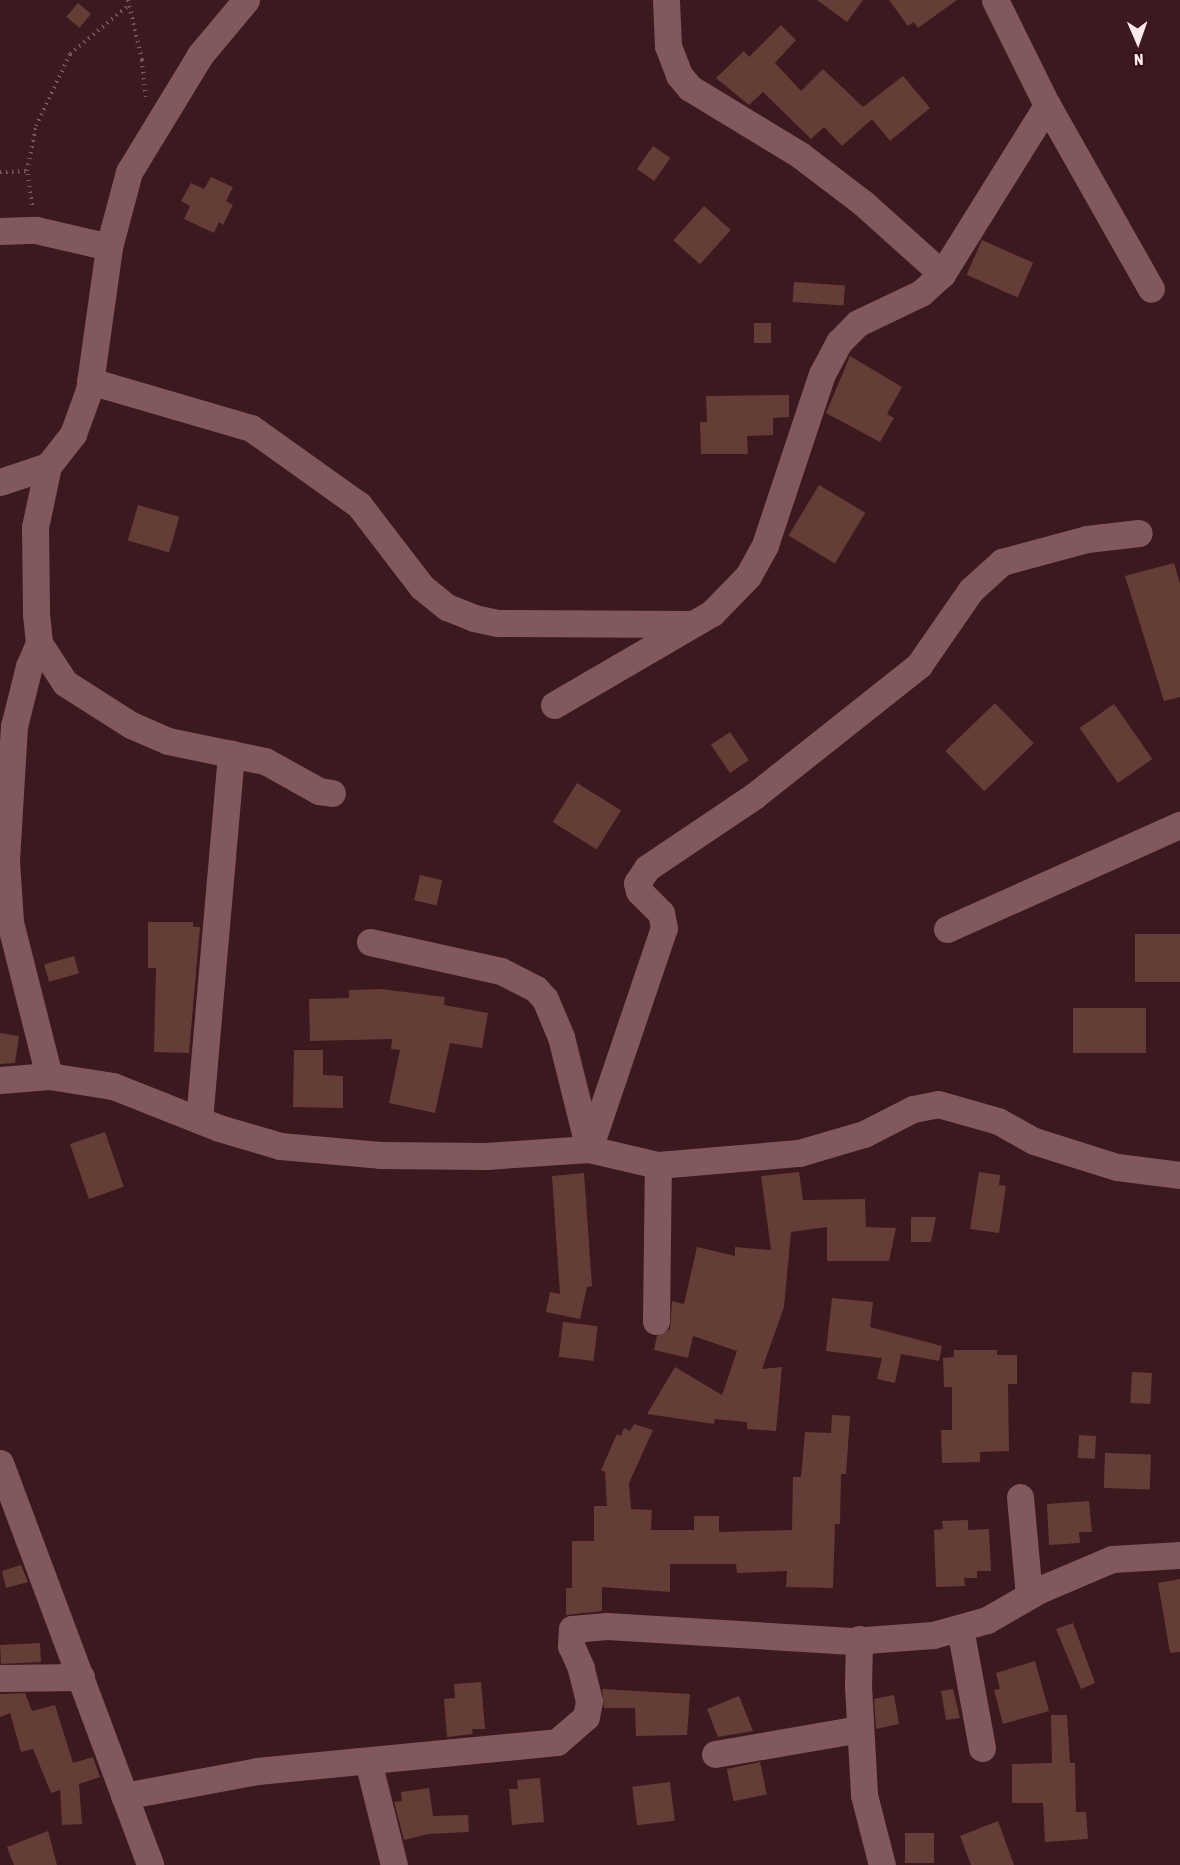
<!DOCTYPE html>
<style>
body{margin:0}
#map{position:relative;width:1180px;height:1865px;overflow:hidden;background:#3c181f;font-family:"Asap Condensed",sans-serif}
div>[style]{position:absolute}
[style*='--x']{left:calc(var(--x)*1px);top:calc(var(--y)*1px);width:calc(var(--w)*1px);rotate:calc(var(--a)*1deg)}
.building>*{inset:0;background:#653d37;transform-origin:0 0}
.path>*{height:4px;margin-top:-2px;transform-origin:0;background:repeating-linear-gradient(90deg,#78595e 0 1.5px,transparent 0 6px)}
.street>*{height:27px;margin:-13.5px;padding:0 13.5px;transform-origin:13.5px;border-radius:13.5px;background:#82585f}
span{translate:-50% -50%;white-space:nowrap;text-align:center;line-height:1.15;-webkit-text-stroke:6px #310e16;paint-order:stroke}
.north{position:absolute;left:1108px;top:12px;width:60px;height:60px;-webkit-text-stroke:4px #310e16;paint-order:stroke;rotate:178deg;font-size:16px;font-weight:700;line-height:24px;text-align:center;color:#fee9ec}
.north::after{content:'';display:block;margin:auto;width:21px;height:27px;background:#fee9ec;clip-path:polygon(50% 0,100% 100%,50% 72%,0 100%)}
</style>
<div id="map">
<div class="building">
<div style="clip-path:polygon(817px 0,863px 0,847px 22px)"></div>
<div style="clip-path:polygon(889px 0,957px 0,918px 28px,914px 22px,908px 26px)"></div>
<div style="left:78px;top:3px;width:17px;height:18px;rotate:40deg"></div>
<div style="clip-path:polygon(781px 25px,796px 40px,775px 63px,801px 91px,823px 69px,863px 107px,903px 76px,930px 108px,890px 141px,872px 119px,842px 146px,824px 127px,811px 139px,763px 92px,749px 105px,716px 78px,744px 51px,749px 57px)"></div>
<div style="left:653px;top:146px;width:21px;height:28px;rotate:35deg"></div>
<div style="clip-path:polygon(211px 177px,233px 187px,226px 201px,233px 205px,223px 225px,219px 222px,214px 233px,184px 219px,190px 206px,181px 201px,191px 183px,204px 189px)"></div>
<div style="left:704px;top:206px;width:36px;height:46px;rotate:42deg"></div>
<div style="left:982px;top:240px;width:56px;height:38px;rotate:24deg"></div>
<div style="left:794px;top:282px;width:51px;height:20px;rotate:4deg"></div>
<div style="left:754px;top:323px;width:17px;height:20px"></div>
<div style="clip-path:polygon(850px 356px,902px 387px,887px 414px,894px 418px,880px 442px,826px 413px)"></div>
<div style="clip-path:polygon(789px 395px,789px 417px,773px 418px,773px 435px,747px 436px,748px 454px,701px 454px,700px 422px,707px 422px,706px 396px)"></div>
<div style="left:819px;top:485px;width:54px;height:59px;rotate:31deg"></div>
<div style="left:138px;top:505px;width:43px;height:37px;rotate:16deg"></div>
<div style="clip-path:polygon(1174px 563px,1180px 584px,1180px 697px,1164px 701px,1125px 576px)"></div>
<div style="left:995px;top:703px;width:56px;height:69px;rotate:46deg"></div>
<div style="left:1114px;top:704px;width:67px;height:42px;rotate:55deg"></div>
<div style="left:730px;top:732px;width:34px;height:23px;rotate:56deg"></div>
<div style="left:577px;top:783px;width:52px;height:46px;rotate:32deg"></div>
<div style="left:420px;top:875px;width:23px;height:26px;rotate:13deg"></div>
<div style="clip-path:polygon(148px 922px,193px 922px,193px 927px,200px 927px,189px 1053px,154px 1052px,156px 968px,148px 968px)"></div>
<div style="left:1135px;top:934px;width:45px;height:48px"></div>
<div style="left:74px;top:956px;width:18px;height:31px;rotate:74deg"></div>
<div style="clip-path:polygon(381px 989px,445px 997px,444px 1005px,488px 1013px,482px 1048px,450px 1043px,435px 1113px,389px 1103px,400px 1050px,391px 1049px,392px 1039px,310px 1041px,309px 999px,349px 998px,349px 990px)"></div>
<div style="left:1073px;top:1008px;width:73px;height:45px"></div>
<div style="clip-path:polygon(0 1033px,19px 1036px,15px 1063px,0 1064px)"></div>
<div style="clip-path:polygon(294px 1050px,323px 1050px,323px 1075px,343px 1076px,343px 1108px,293px 1107px)"></div>
<div style="left:105px;top:1132px;width:58px;height:37px;rotate:71deg"></div>
<div style="clip-path:polygon(799px 1172px,803px 1200px,865px 1199px,866px 1227px,896px 1228px,889px 1261px,827px 1261px,827px 1227px,791px 1232px,784px 1307px,762px 1369px,782px 1367px,776px 1431px,747px 1429px,747px 1422px,715px 1419px,714px 1424px,647px 1414px,675px 1367px,722px 1395px,737px 1351px,693px 1336px,688px 1358px,654px 1350px,657px 1336px,670px 1329px,672px 1301px,684px 1304px,697px 1247px,735px 1256px,735px 1247px,771px 1250px,761px 1176px)"></div>
<div style="clip-path:polygon(979px 1172px,1000px 1175px,999px 1185px,1006px 1186px,999px 1233px,970px 1229px)"></div>
<div style="clip-path:polygon(584px 1173px,592px 1286px,587px 1287px,580px 1319px,546px 1312px,550px 1292px,560px 1294px,552px 1176px)"></div>
<div style="clip-path:polygon(911px 1217px,936px 1217px,931px 1242px,911px 1242px)"></div>
<div style="clip-path:polygon(832px 1298px,873px 1302px,870px 1327px,942px 1346px,939px 1361px,901px 1354px,895px 1383px,877px 1379px,882px 1358px,826px 1351px)"></div>
<div style="left:563px;top:1322px;width:35px;height:35px;rotate:7deg"></div>
<div style="clip-path:polygon(954px 1350px,997px 1350px,997px 1355px,1017px 1355px,1017px 1384px,1008px 1384px,1009px 1451px,980px 1452px,980px 1462px,942px 1463px,941px 1430px,952px 1430px,952px 1387px,944px 1387px,943px 1358px,954px 1357px)"></div>
<div style="left:1132px;top:1372px;width:20px;height:31px;rotate:3deg"></div>
<div style="clip-path:polygon(832px 1415px,850px 1416px,846px 1474px,841px 1474px,840px 1524px,835px 1524px,833px 1588px,786px 1587px,787px 1571px,737px 1573px,736px 1564px,670px 1564px,670px 1592px,602px 1587px,602px 1611px,566px 1615px,566px 1588px,572px 1588px,572px 1541px,594px 1541px,594px 1506px,607px 1506px,605px 1472px,601px 1470px,617px 1434px,621px 1436px,624px 1428px,630px 1431px,634px 1424px,653px 1430px,629px 1483px,631px 1509px,652px 1510px,651px 1530px,694px 1530px,694px 1516px,719px 1516px,719px 1532px,792px 1530px,793px 1477px,801px 1477px,805px 1432px,831px 1433px)"></div>
<div style="left:1079px;top:1435px;width:17px;height:23px;rotate:3deg"></div>
<div style="left:1105px;top:1453px;width:46px;height:35px;rotate:2deg"></div>
<div style="clip-path:polygon(1089px 1501px,1092px 1532px,1079px 1532px,1080px 1543px,1049px 1545px,1047px 1504px)"></div>
<div style="clip-path:polygon(968px 1520px,968px 1530px,989px 1529px,991px 1571px,977px 1571px,977px 1578px,964px 1578px,965px 1586px,936px 1587px,934px 1530px,943px 1529px,942px 1521px)"></div>
<div style="clip-path:polygon(21px 1565px,28px 1582px,6px 1588px,2px 1571px)"></div>
<div style="clip-path:polygon(1180px 1579px,1180px 1652px,1170px 1653px,1158px 1583px)"></div>
<div style="clip-path:polygon(1073px 1623px,1095px 1683px,1081px 1689px,1056px 1629px)"></div>
<div style="left:40px;top:1643px;width:19px;height:40px;rotate:87deg"></div>
<div style="clip-path:polygon(1035px 1661px,1049px 1711px,1003px 1724px,994px 1690px,1000px 1689px,996px 1673px)"></div>
<div style="clip-path:polygon(481px 1682px,485px 1729px,472px 1729px,473px 1734px,447px 1737px,444px 1699px,455px 1698px,454px 1684px)"></div>
<div style="clip-path:polygon(602px 1689px,690px 1694px,687px 1735px,636px 1736px,635px 1708px,604px 1708px)"></div>
<div style="clip-path:polygon(953px 1689px,960px 1718px,946px 1720px,941px 1691px)"></div>
<div style="clip-path:polygon(25px 1693px,32px 1711px,55px 1705px,73px 1763px,93px 1757px,100px 1777px,79px 1784px,82px 1824px,62px 1825px,60px 1790px,51px 1793px,33px 1749px,21px 1752px,10px 1713px,0 1717px,0 1694px)"></div>
<div style="clip-path:polygon(894px 1695px,899px 1724px,876px 1729px,874px 1699px)"></div>
<div style="clip-path:polygon(739px 1696px,753px 1731px,718px 1737px,707px 1709px)"></div>
<div style="clip-path:polygon(1051px 1715px,1067px 1715px,1070px 1763px,1075px 1763px,1076px 1812px,1086px 1812px,1088px 1839px,1045px 1842px,1043px 1803px,1012px 1803px,1012px 1764px,1052px 1763px)"></div>
<div style="left:760px;top:1762px;width:33px;height:34px;rotate:78deg"></div>
<div style="clip-path:polygon(540px 1778px,544px 1822px,512px 1825px,509px 1789px,518px 1789px,517px 1780px)"></div>
<div style="left:670px;top:1782px;width:39px;height:38px;rotate:83deg"></div>
<div style="clip-path:polygon(429px 1788px,433px 1816px,468px 1815px,469px 1832px,428px 1834px,404px 1840px,394px 1802px,402px 1801px,401px 1792px)"></div>
<div style="clip-path:polygon(998px 1821px,1014px 1865px,971px 1865px,960px 1836px)"></div>
<div style="clip-path:polygon(48px 1831px,57px 1865px,14px 1865px,7px 1847px)"></div>
<div style="left:905px;top:1833px;width:29px;height:30px"></div>
</div>
<div class="path">
<div style="--x:128;--y:0;--w:62;--a:76.9"></div>
<div style="--x:142;--y:60;--w:37;--a:84"></div>
<div style="--x:0;--y:172;--w:27;--a:-2"></div>
<div style="--x:32;--y:205;--w:34;--a:-98"></div>
<div style="--x:27;--y:171;--w:46;--a:-78.7"></div>
<div style="--x:36;--y:126;--w:80;--a:-64.7"></div>
<div style="--x:70;--y:54;--w:78;--a:-39.8"></div>
</div>
<div class="street">
<div style="--x:666;--y:0;--w:46;--a:87.5"></div>
<div style="--x:668;--y:46;--w:31;--a:69"></div>
<div style="--x:679;--y:75;--w:17;--a:50"></div>
<div style="--x:690;--y:88;--w:129;--a:31.3"></div>
<div style="--x:800;--y:155;--w:79;--a:37.3"></div>
<div style="--x:863;--y:203;--w:106;--a:41.9"></div>
<div style="--x:995;--y:0;--w:117;--a:63.7"></div>
<div style="--x:1047;--y:105;--w:211;--a:60.5"></div>
<div style="--x:0;--y:231;--w:36;--a:-2"></div>
<div style="--x:36;--y:230;--w:75;--a:13.1"></div>
<div style="--x:90;--y:381;--w:168;--a:16.3"></div>
<div style="--x:251;--y:428;--w:133;--a:35.5"></div>
<div style="--x:359;--y:505;--w:103;--a:52.5"></div>
<div style="--x:422;--y:587;--w:32;--a:39"></div>
<div style="--x:447;--y:607;--w:29;--a:22"></div>
<div style="--x:474;--y:618;--w:25;--a:12"></div>
<div style="--x:498;--y:623;--w:194;--a:0.3"></div>
<div style="--x:48;--y:466;--w:62;--a:102"></div>
<div style="--x:35;--y:527;--w:87;--a:89.3"></div>
<div style="--x:36;--y:614;--w:29;--a:84"></div>
<div style="--x:39;--y:643;--w:48;--a:57"></div>
<div style="--x:65;--y:683;--w:78;--a:32.5"></div>
<div style="--x:131;--y:725;--w:40;--a:23.4"></div>
<div style="--x:168;--y:741;--w:99;--a:11.7"></div>
<div style="--x:265;--y:761;--w:62;--a:29.1"></div>
<div style="--x:319;--y:791;--w:13;--a:9"></div>
<div style="--x:0;--y:482;--w:51;--a:-18.4"></div>
<div style="--x:48;--y:466;--w:41;--a:-52"></div>
<div style="--x:73;--y:434;--w:47;--a:-70"></div>
<div style="--x:89;--y:390;--w:144;--a:-82"></div>
<div style="--x:109;--y:247;--w:78;--a:-75.1"></div>
<div style="--x:129;--y:172;--w:137;--a:-58.7"></div>
<div style="--x:200;--y:55;--w:72;--a:-50.1"></div>
<div style="--x:39;--y:643;--w:25;--a:113"></div>
<div style="--x:29;--y:666;--w:62;--a:104"></div>
<div style="--x:14;--y:726;--w:135;--a:93.4"></div>
<div style="--x:6;--y:861;--w:61;--a:86.2"></div>
<div style="--x:10;--y:922;--w:159;--a:75.8"></div>
<div style="--x:554;--y:705;--w:183;--a:-30.2"></div>
<div style="--x:712;--y:613;--w:52;--a:-45.8"></div>
<div style="--x:748;--y:576;--w:35;--a:-61"></div>
<div style="--x:765;--y:545;--w:180;--a:-71.6"></div>
<div style="--x:822;--y:374;--w:36;--a:-62"></div>
<div style="--x:839;--y:342;--w:27;--a:-45"></div>
<div style="--x:858;--y:323;--w:70;--a:-25.5"></div>
<div style="--x:921;--y:293;--w:28;--a:-42"></div>
<div style="--x:942;--y:274;--w:199;--a:-58.1"></div>
<div style="--x:947;--y:929;--w:255;--a:-24.1"></div>
<div style="--x:370;--y:942;--w:134;--a:12.5"></div>
<div style="--x:501;--y:971;--w:39;--a:27"></div>
<div style="--x:536;--y:989;--w:13;--a:48"></div>
<div style="--x:545;--y:999;--w:41;--a:67.2"></div>
<div style="--x:561;--y:1037;--w:115;--a:76"></div>
<div style="--x:0;--y:1080;--w:49;--a:-4.7"></div>
<div style="--x:49;--y:1076;--w:65;--a:8.9"></div>
<div style="--x:113;--y:1086;--w:114;--a:21.6"></div>
<div style="--x:219;--y:1128;--w:64;--a:16.4"></div>
<div style="--x:280;--y:1146;--w:100;--a:5.1"></div>
<div style="--x:380;--y:1155;--w:106;--a:0.5"></div>
<div style="--x:486;--y:1156;--w:103;--a:-3.9"></div>
<div style="--x:589;--y:1149;--w:71;--a:13.1"></div>
<div style="--x:658;--y:1165;--w:142;--a:-4.9"></div>
<div style="--x:799;--y:1153;--w:68;--a:-16.3"></div>
<div style="--x:864;--y:1134;--w:55;--a:-27"></div>
<div style="--x:913;--y:1109;--w:25;--a:-11"></div>
<div style="--x:938;--y:1104;--w:62;--a:15.8"></div>
<div style="--x:998;--y:1121;--w:41;--a:29.1"></div>
<div style="--x:1034;--y:1141;--w:87;--a:17.4"></div>
<div style="--x:1117;--y:1167;--w:64;--a:7.2"></div>
<div style="--x:199;--y:1120;--w:368;--a:-85"></div>
<div style="--x:589;--y:1149;--w:233;--a:-71.3"></div>
<div style="--x:664;--y:928;--w:15;--a:-101"></div>
<div style="--x:661;--y:913;--w:31;--a:-135"></div>
<div style="--x:639;--y:891;--w:8;--a:-104"></div>
<div style="--x:637;--y:883;--w:18;--a:-56"></div>
<div style="--x:647;--y:868;--w:129;--a:-33.9"></div>
<div style="--x:754;--y:796;--w:211;--a:-38.4"></div>
<div style="--x:919;--y:665;--w:91;--a:-55.3"></div>
<div style="--x:971;--y:590;--w:42;--a:-42.1"></div>
<div style="--x:1002;--y:562;--w:88;--a:-15.1"></div>
<div style="--x:1087;--y:539;--w:52;--a:-6.6"></div>
<div style="--x:656;--y:1321;--w:156;--a:-89.3"></div>
<div style="--x:0;--y:1463;--w:429;--a:69.5"></div>
<div style="--x:1020;--y:1497;--w:99;--a:84.8"></div>
<div style="--x:960;--y:1628;--w:122;--a:79.6"></div>
<div style="--x:859;--y:1639;--w:47;--a:91.2"></div>
<div style="--x:858;--y:1686;--w:109;--a:86.8"></div>
<div style="--x:864;--y:1795;--w:72;--a:75.6"></div>
<div style="--x:0;--y:1678;--w:81;--a:-0.7"></div>
<div style="--x:715;--y:1754;--w:146;--a:-9.8"></div>
<div style="--x:368;--y:1761;--w:107;--a:76"></div>
<div style="--x:124;--y:1796;--w:135;--a:-10.6"></div>
<div style="--x:257;--y:1771;--w:301;--a:-5.5"></div>
<div style="--x:557;--y:1742;--w:38;--a:-41"></div>
<div style="--x:586;--y:1717;--w:16;--a:-79"></div>
<div style="--x:589;--y:1701;--w:34;--a:-104"></div>
<div style="--x:581;--y:1668;--w:24;--a:-114"></div>
<div style="--x:571;--y:1646;--w:17;--a:-87"></div>
<div style="--x:572;--y:1629;--w:35;--a:-5"></div>
<div style="--x:607;--y:1626;--w:245;--a:3.5"></div>
<div style="--x:852;--y:1641;--w:81;--a:-4.2"></div>
<div style="--x:933;--y:1635;--w:56;--a:-15.5"></div>
<div style="--x:987;--y:1620;--w:60;--a:-30"></div>
<div style="--x:1039;--y:1590;--w:79;--a:-23"></div>
<div style="--x:1112;--y:1559;--w:68;--a:-3.4"></div>
</div>
<div class="north">N</div>
</div>
